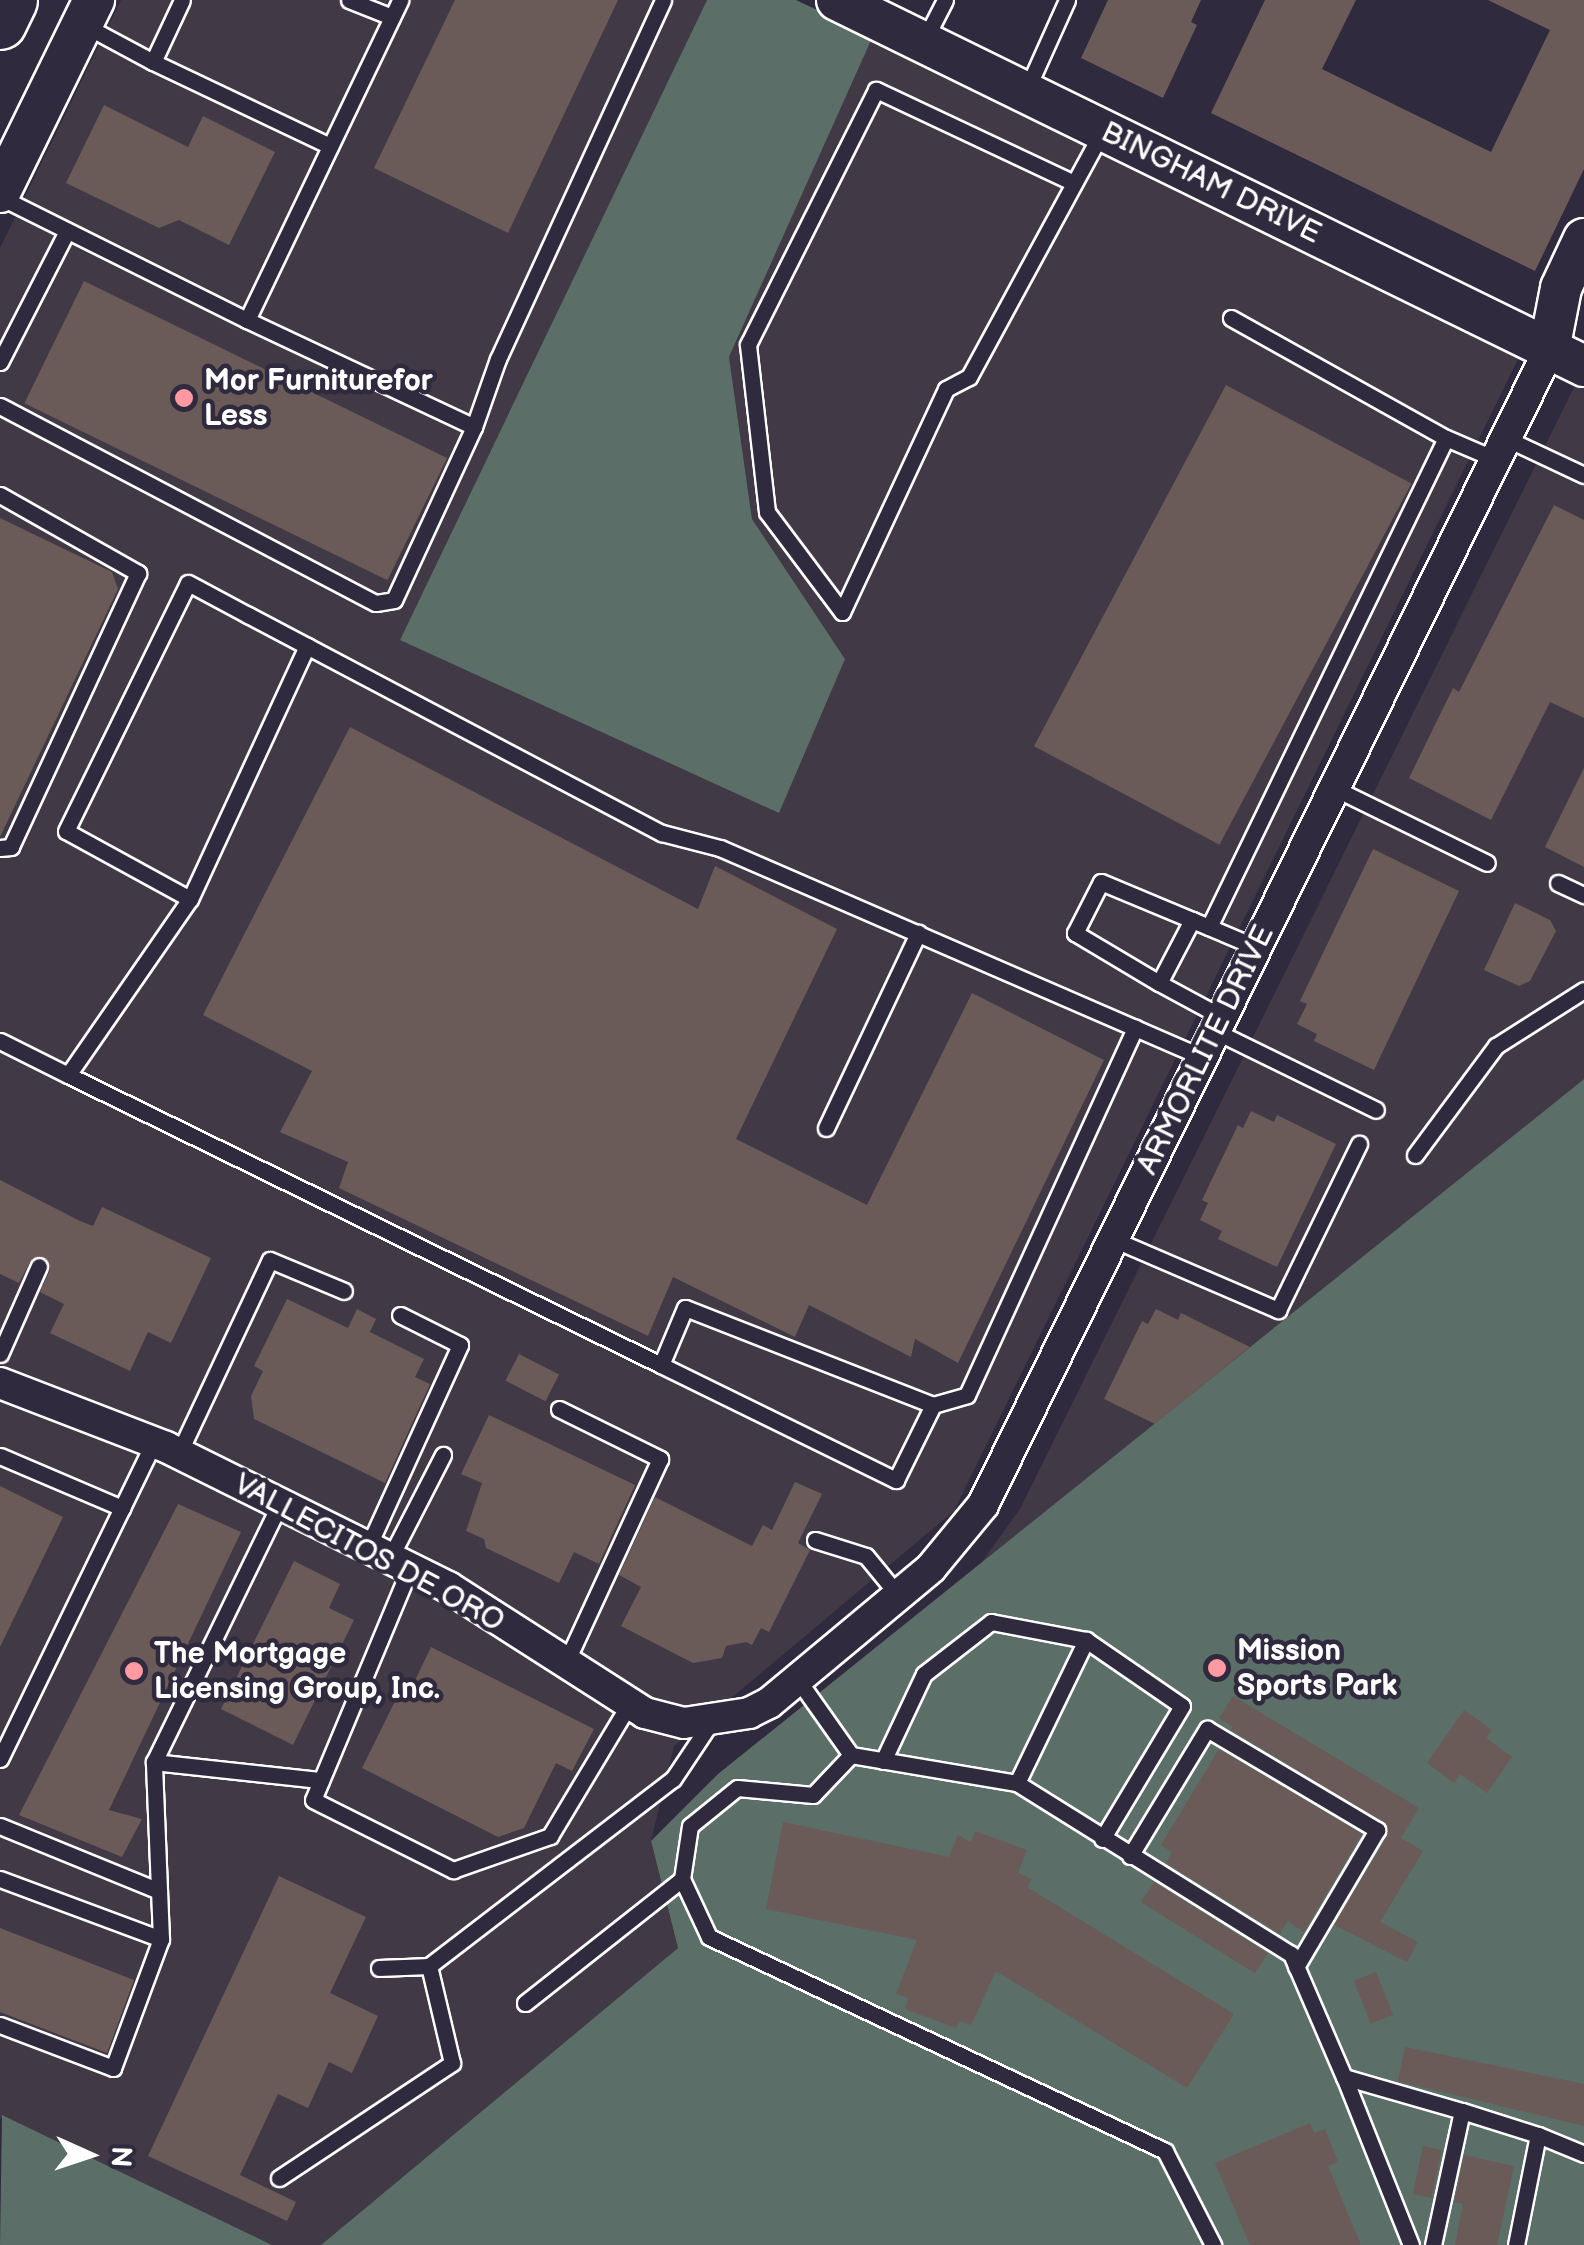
<!DOCTYPE html>
<style>
body{margin:0}
#map{position:relative;width:1584px;height:2245px;overflow:hidden;background:#2f2a3d;font-family:"Balsamiq Sans",sans-serif}
div>[style]{position:absolute}
[style*='--x']{left:calc(var(--x)*1px);top:calc(var(--y)*1px);width:calc(var(--w)*1px);rotate:calc(var(--a)*1deg)}
.built>*{inset:0;background:#413945}
.green>*{inset:0;background:#5b6e67}
.building>*{inset:0;background:#6a5b58;transform-origin:0 0}
.roads{filter:drop-shadow(2px 0 #fff) drop-shadow(-2px 0 #fff) drop-shadow(0 2px #fff) drop-shadow(0 -2px #fff)}
.lane>*{height:15px;margin:-7.5px;padding:0 7.5px;transform-origin:7.5px;border-radius:7.5px;background:#2f2a3d}
.street>*{height:30px;margin:-15px;padding:0 15px;transform-origin:15px;border-radius:15px;background:#2f2a3d}
.secondary>*{height:40px;margin:-20px;padding:0 20px;transform-origin:20px;border-radius:20px;background:#2f2a3d}
.highway>*{height:52px;margin:-26px;padding:0 26px;transform-origin:26px;border-radius:26px;background:#2f2a3d}
.dots>*{width:28px;height:28px;translate:-50% -50%;box-sizing:border-box;border:5px solid #2f2a3d;border-radius:50%}
span{translate:-50% -50%;white-space:nowrap;text-align:center;line-height:1.15;-webkit-text-stroke:9px #2f2a3d;paint-order:stroke}
.street-label{font-size:30px;color:#fff}
.poi-label{font-size:30px;color:#fff;font-weight:700}
.left{translate:0 -50%;text-align:left}
.north{position:absolute;left:40px;top:2105px;width:100px;height:100px;-webkit-text-stroke:8px #2f2a3d;paint-order:stroke;rotate:93deg;font-size:28px;font-weight:700;line-height:40px;text-align:center;color:#fff}
.north::after{content:'';display:block;margin:auto;width:35px;height:45px;background:#fff;clip-path:polygon(50% 0,100% 100%,50% 72%,0 100%)}
</style>
<div id="map">
<div class="built">
<div style="clip-path:polygon(121px 0,707px 0,400px 640px,845px 659px,752px 519px,729px 357px,873px 36px,1521px 353px,954px 1511px,674px 1746px,651px 1841px,678px 1948px,321px 2245px,272px 2245px,3px 2116px,0 2119px,0 248px)"></div>
<div style="clip-path:polygon(1584px 367px,1584px 1079px,981px 1563px,1020px 1509px)"></div>
</div>
<div class="green">
<div style="clip-path:polygon(707px 0,796px 0,873px 36px,729px 357px,752px 519px,845px 659px,779px 813px,400px 640px)"></div>
<div style="clip-path:polygon(1584px 1079px,1584px 2245px,321px 2245px,678px 1948px,651px 1841px,718px 1774px)"></div>
<div style="clip-path:polygon(2px 2115px,272px 2245px,0 2245px)"></div>
</div>
<div class="building">
<div style="clip-path:polygon(455px 0,618px 0,508px 233px,374px 168px)"></div>
<div style="clip-path:polygon(1108px 0,1201px 0,1191px 22px,1197px 25px,1163px 98px,1081px 58px)"></div>
<div style="clip-path:polygon(1265px 0,1356px 0,1322px 69px,1491px 152px,1550px 30px,1488px 0,1584px 0,1584px 169px,1535px 271px,1211px 113px)"></div>
<div style="clip-path:polygon(104px 105px,188px 147px,203px 116px,275px 152px,229px 245px,179px 220px,159px 228px,66px 183px)"></div>
<div style="left:84px;top:281px;width:404px;height:136px;rotate:26deg"></div>
<div style="left:1226px;top:385px;width:210px;height:409px;rotate:28deg"></div>
<div style="clip-path:polygon(1554px 505px,1584px 520px,1584px 718px,1550px 702px,1491px 820px,1409px 778px,1453px 688px,1459px 692px)"></div>
<div style="clip-path:polygon(0 518px,112px 572px,118px 589px,0 837px)"></div>
<div style="clip-path:polygon(350px 727px,698px 909px,715px 866px,837px 929px,736px 1139px,867px 1205px,972px 993px,1104px 1060px,958px 1363px,915px 1339px,911px 1357px,809px 1305px,795px 1337px,673px 1277px,648px 1336px,339px 1188px,348px 1162px,280px 1132px,312px 1071px,203px 1015px)"></div>
<div style="clip-path:polygon(1584px 768px,1584px 867px,1545px 847px)"></div>
<div style="clip-path:polygon(1373px 849px,1459px 891px,1374px 1070px,1314px 1041px,1317px 1034px,1297px 1024px,1307px 1004px,1300px 1001px)"></div>
<div style="clip-path:polygon(1515px 903px,1550px 920px,1556px 931px,1530px 981px,1519px 986px,1484px 970px)"></div>
<div style="clip-path:polygon(1251px 1111px,1274px 1122px,1277px 1115px,1336px 1144px,1277px 1267px,1218px 1239px,1222px 1231px,1200px 1220px,1208px 1203px,1202px 1200px,1238px 1125px,1243px 1128px)"></div>
<div style="clip-path:polygon(0 1180px,80px 1221px,93px 1226px,102px 1207px,211px 1258px,171px 1343px,148px 1332px,130px 1371px,50px 1333px,64px 1304px,40px 1292px,50px 1270px,47px 1259px,32px 1258px,19px 1283px,0 1274px)"></div>
<div style="clip-path:polygon(287px 1299px,348px 1328px,357px 1309px,376px 1319px,370px 1332px,424px 1359px,415px 1377px,430px 1384px,385px 1483px,254px 1419px,251px 1396px,263px 1371px,254px 1366px)"></div>
<div style="clip-path:polygon(1156px 1309px,1178px 1320px,1181px 1313px,1250px 1347px,1155px 1424px,1104px 1399px,1142px 1321px,1148px 1324px)"></div>
<div style="left:519px;top:1354px;width:45px;height:30px;rotate:27deg"></div>
<div style="clip-path:polygon(489px 1415px,635px 1485px,599px 1564px,574px 1552px,559px 1583px,486px 1548px,484px 1539px,466px 1531px,482px 1483px,461px 1474px)"></div>
<div style="clip-path:polygon(795px 1482px,822px 1494px,798px 1543px,810px 1550px,769px 1632px,761px 1628px,752px 1645px,746px 1642px,726px 1646px,722px 1658px,693px 1663px,621px 1626px,641px 1587px,619px 1575px,655px 1497px,752px 1546px,763px 1525px,772px 1530px)"></div>
<div style="clip-path:polygon(0 1486px,63px 1517px,0 1647px)"></div>
<div style="clip-path:polygon(178px 1504px,241px 1532px,109px 1810px,142px 1819px,122px 1857px,19px 1815px)"></div>
<div style="clip-path:polygon(294px 1561px,340px 1584px,329px 1608px,354px 1620px,293px 1745px,221px 1709px)"></div>
<div style="clip-path:polygon(431px 1647px,594px 1729px,572px 1771px,556px 1763px,524px 1828px,498px 1837px,362px 1768px,402px 1687px,410px 1691px)"></div>
<div style="clip-path:polygon(1233px 1696px,1419px 1808px,1401px 1838px,1423px 1851px,1380px 1922px,1418px 1942px,1407px 1962px,1334px 1925px,1387px 1836px,1386px 1824px,1231px 1730px,1233px 1727px,1219px 1718px)"></div>
<div style="clip-path:polygon(1464px 1710px,1492px 1730px,1486px 1738px,1512px 1757px,1487px 1793px,1460px 1774px,1454px 1783px,1427px 1763px)"></div>
<div style="clip-path:polygon(1219px 1749px,1362px 1834px,1304px 1932px,1287px 1921px,1280px 1934px,1166px 1863px,1172px 1852px,1161px 1845px)"></div>
<div style="clip-path:polygon(783px 1822px,949px 1857px,958px 1835px,971px 1842px,975px 1831px,1027px 1850px,1018px 1873px,1032px 1879px,1027px 1887px,1234px 2014px,1187px 2088px,996px 1971px,971px 2025px,960px 2021px,956px 2028px,905px 2009px,908px 1998px,896px 1994px,917px 1940px,766px 1909px)"></div>
<div style="clip-path:polygon(279px 1876px,366px 1917px,330px 1993px,378px 2016px,352px 2073px,329px 2062px,308px 2108px,278px 2094px,240px 2175px,296px 2202px,287px 2221px,148px 2156px)"></div>
<div style="left:1154px;top:1882px;width:134px;height:24px;rotate:32deg"></div>
<div style="clip-path:polygon(0 1928px,134px 1980px,107px 2053px,0 2012px)"></div>
<div style="left:1376px;top:1972px;width:46px;height:24px;rotate:68deg"></div>
<div style="clip-path:polygon(1405px 2047px,1584px 2084px,1584px 2126px,1398px 2081px)"></div>
<div style="clip-path:polygon(1310px 2123px,1314px 2133px,1325px 2129px,1338px 2162px,1328px 2166px,1361px 2245px,1250px 2245px,1215px 2163px)"></div>
<div style="left:1423px;top:2146px;width:19px;height:49px;rotate:12deg"></div>
<div style="clip-path:polygon(1464px 2155px,1514px 2166px,1497px 2245px,1455px 2245px,1463px 2204px,1454px 2202px)"></div>
</div>
<div class="roads">
<div class="lane">
<div style="--x:349;--y:0;--w:46;--a:21.6"></div>
<div style="--x:84;--y:25;--w:78;--a:28.2"></div>
<div style="--x:153;--y:62;--w:68;--a:-64.9"></div>
<div style="--x:924;--y:41;--w:46;--a:-62.9"></div>
<div style="--x:153;--y:62;--w:196;--a:25.4"></div>
<div style="--x:1027;--y:89;--w:98;--a:-65.8"></div>
<div style="--x:1074;--y:183;--w:219;--a:-154.8"></div>
<div style="--x:876;--y:90;--w:285;--a:116.7"></div>
<div style="--x:748;--y:345;--w:168;--a:83.5"></div>
<div style="--x:767;--y:512;--w:125;--a:53.1"></div>
<div style="--x:842;--y:612;--w:246;--a:-65"></div>
<div style="--x:946;--y:389;--w:26;--a:-28"></div>
<div style="--x:969;--y:377;--w:281;--a:-61.5"></div>
<div style="--x:0;--y:197;--w:276;--a:26.5"></div>
<div style="--x:247;--y:320;--w:355;--a:-64.4"></div>
<div style="--x:1231;--y:318;--w:246;--a:29.2"></div>
<div style="--x:1446;--y:438;--w:53;--a:23.2"></div>
<div style="--x:247;--y:320;--w:251;--a:25.2"></div>
<div style="--x:474;--y:427;--w:72;--a:-70.6"></div>
<div style="--x:498;--y:359;--w:395;--a:-65.3"></div>
<div style="--x:0;--y:362;--w:147;--a:-62.9"></div>
<div style="--x:0;--y:406;--w:424;--a:27.7"></div>
<div style="--x:376;--y:603;--w:18;--a:-9"></div>
<div style="--x:394;--y:600;--w:191;--a:-65.2"></div>
<div style="--x:1505;--y:438;--w:87;--a:25.1"></div>
<div style="--x:0;--y:495;--w:159;--a:29.5"></div>
<div style="--x:138;--y:573;--w:302;--a:114.9"></div>
<div style="--x:11;--y:847;--w:11;--a:175"></div>
<div style="--x:307;--y:646;--w:279;--a:114.8"></div>
<div style="--x:190;--y:899;--w:141;--a:-151.3"></div>
<div style="--x:66;--y:831;--w:276;--a:-63.8"></div>
<div style="--x:188;--y:583;--w:68;--a:28.1"></div>
<div style="--x:248;--y:615;--w:468;--a:27.8"></div>
<div style="--x:662;--y:833;--w:60;--a:14.5"></div>
<div style="--x:720;--y:848;--w:525;--a:23.44"></div>
<div style="--x:1334;--y:788;--w:170;--a:26.1"></div>
<div style="--x:1558;--y:883;--w:29;--a:25"></div>
<div style="--x:1192;--y:920;--w:71;--a:117.6"></div>
<div style="--x:1159;--y:983;--w:98;--a:-149.2"></div>
<div style="--x:1075;--y:933;--w:57;--a:-63"></div>
<div style="--x:1101;--y:882;--w:99;--a:22.7"></div>
<div style="--x:1192;--y:920;--w:69;--a:22.9"></div>
<div style="--x:1209;--y:927;--w:543;--a:-64.14"></div>
<div style="--x:1159;--y:983;--w:72;--a:28.4"></div>
<div style="--x:1215;--y:1031;--w:179;--a:26.1"></div>
<div style="--x:0;--y:1041;--w:76;--a:26.6"></div>
<div style="--x:68;--y:1075;--w:214;--a:-55.3"></div>
<div style="--x:68;--y:1075;--w:660;--a:26.06"></div>
<div style="--x:661;--y:1365;--w:262;--a:26.1"></div>
<div style="--x:896;--y:1480;--w:84;--a:-63.7"></div>
<div style="--x:933;--y:1405;--w:266;--a:-158.6"></div>
<div style="--x:685;--y:1308;--w:62;--a:112.8"></div>
<div style="--x:826;--y:1128;--w:216;--a:-64.7"></div>
<div style="--x:1415;--y:1155;--w:136;--a:-53.4"></div>
<div style="--x:1496;--y:1046;--w:104;--a:-32.5"></div>
<div style="--x:1113;--y:1239;--w:180;--a:23.3"></div>
<div style="--x:1278;--y:1310;--w:185;--a:-64"></div>
<div style="--x:0;--y:1354;--w:96;--a:-66.1"></div>
<div style="--x:933;--y:1405;--w:35;--a:-16"></div>
<div style="--x:967;--y:1395;--w:404;--a:-65.4"></div>
<div style="--x:559;--y:1409;--w:113;--a:26.3"></div>
<div style="--x:660;--y:1459;--w:224;--a:114.8"></div>
<div style="--x:179;--y:1453;--w:213;--a:-64.8"></div>
<div style="--x:270;--y:1260;--w:80;--a:22.7"></div>
<div style="--x:0;--y:1456;--w:133;--a:23.1"></div>
<div style="--x:815;--y:1540;--w:53;--a:17.4"></div>
<div style="--x:866;--y:1556;--w:50;--a:50.6"></div>
<div style="--x:368;--y:1547;--w:222;--a:-65.5"></div>
<div style="--x:460;--y:1345;--w:67;--a:-153.4"></div>
<div style="--x:390;--y:1558;--w:116;--a:-62.8"></div>
<div style="--x:410;--y:1568;--w:251;--a:112.7"></div>
<div style="--x:313;--y:1800;--w:157;--a:26.6"></div>
<div style="--x:453;--y:1870;--w:103;--a:-19.3"></div>
<div style="--x:550;--y:1836;--w:155;--a:-59"></div>
<div style="--x:796;--y:1677;--w:95;--a:54.8"></div>
<div style="--x:851;--y:1755;--w:168;--a:9.6"></div>
<div style="--x:1017;--y:1783;--w:323;--a:32"></div>
<div style="--x:1291;--y:1954;--w:134;--a:66.7"></div>
<div style="--x:851;--y:1755;--w:55;--a:133.5"></div>
<div style="--x:813;--y:1795;--w:76;--a:-174.7"></div>
<div style="--x:737;--y:1788;--w:60;--a:141"></div>
<div style="--x:690;--y:1826;--w:54;--a:98.6"></div>
<div style="--x:682;--y:1879;--w:64;--a:65"></div>
<div style="--x:709;--y:1937;--w:504;--a:25.14"></div>
<div style="--x:1165;--y:2151;--w:106;--a:62.9"></div>
<div style="--x:0;--y:1759;--w:352;--a:-64.1"></div>
<div style="--x:883;--y:1761;--w:96;--a:-64.8"></div>
<div style="--x:924;--y:1674;--w:85;--a:-37.8"></div>
<div style="--x:991;--y:1622;--w:97;--a:10.7"></div>
<div style="--x:1086;--y:1640;--w:116;--a:34.5"></div>
<div style="--x:1182;--y:1706;--w:155;--a:121"></div>
<div style="--x:154;--y:1762;--w:168;--a:6.2"></div>
<div style="--x:1017;--y:1783;--w:159;--a:-64.2"></div>
<div style="--x:0;--y:1826;--w:172;--a:22.2"></div>
<div style="--x:1130;--y:1856;--w:149;--a:-58.8"></div>
<div style="--x:1207;--y:1729;--w:198;--a:30.7"></div>
<div style="--x:1377;--y:1830;--w:159;--a:120.6"></div>
<div style="--x:0;--y:1879;--w:172;--a:20.4"></div>
<div style="--x:379;--y:1968;--w:50;--a:-2.3"></div>
<div style="--x:525;--y:2003;--w:200;--a:-38.3"></div>
<div style="--x:0;--y:2025;--w:121;--a:20.8"></div>
<div style="--x:113;--y:2068;--w:138;--a:-69.6"></div>
<div style="--x:161;--y:1939;--w:177;--a:-92.3"></div>
<div style="--x:154;--y:1762;--w:287;--a:-64"></div>
<div style="--x:279;--y:2178;--w:208;--a:-33.6"></div>
<div style="--x:452;--y:2063;--w:100;--a:-103.3"></div>
<div style="--x:429;--y:1966;--w:307;--a:-37.5"></div>
<div style="--x:673;--y:1779;--w:69;--a:-56.3"></div>
<div style="--x:1411;--y:2245;--w:181;--a:-111.7"></div>
<div style="--x:1344;--y:2077;--w:123;--a:16.1"></div>
<div style="--x:1433;--y:2245;--w:137;--a:-77.8"></div>
<div style="--x:1462;--y:2111;--w:80;--a:17.5"></div>
<div style="--x:1516;--y:2245;--w:112;--a:-78.7"></div>
<div style="--x:1538;--y:2135;--w:50;--a:22.4"></div>
</div>
<div class="street">
<div style="--x:0;--y:1383;--w:178;--a:21.1"></div>
<div style="--x:166;--y:1447;--w:315;--a:26.4"></div>
<div style="--x:448;--y:1587;--w:234;--a:32.6"></div>
<div style="--x:645;--y:1713;--w:40;--a:14.4"></div>
<div style="--x:684;--y:1723;--w:66;--a:-8.7"></div>
<div style="--x:749;--y:1713;--w:22;--a:-27"></div>
<div style="--x:769;--y:1703;--w:211;--a:-39.8"></div>
<div style="--x:931;--y:1568;--w:82;--a:-50.5"></div>
<div style="--x:983;--y:1505;--w:1286;--a:-63.89"></div>
</div>
<div class="secondary">
<div style="--x:837;--y:0;--w:832;--a:26.1"></div>
<div style="--x:0;--y:192;--w:214;--a:-63.9"></div>
<div style="--x:1549;--y:350;--w:63;--a:-79"></div>
<div style="--x:1561;--y:288;--w:54;--a:-64.9"></div>
</div>
<div class="highway">
<div style="--x:0;--y:23;--w:25;--a:-64"></div>
</div>
</div>
<div class="dots">
<div style="left:184px;top:398px;background:#ff9aa2"></div>
<div style="left:1217px;top:1668px;background:#ff9aa2"></div>
<div style="left:134px;top:1671px;background:#ff9aa2"></div>
</div>
<div class="street-label">
<span style="left:1211px;top:183px;rotate:26deg">BINGHAM DRIVE</span>
<span style="left:1206px;top:1050px;rotate:-64deg">ARMORLITE DRIVE</span>
<span style="left:369px;top:1553px;rotate:28deg">VALLECITOS DE ORO</span>
</div>
<div class="poi-label">
<span class="left" style="left:204px;top:398px">Mor Furniturefor<br>Less</span>
<span class="left" style="left:1237px;top:1668px">Mission<br>Sports Park</span>
<span class="left" style="left:154px;top:1671px">The Mortgage<br>Licensing Group, Inc.</span>
</div>
<div class="north">N</div>
</div>
